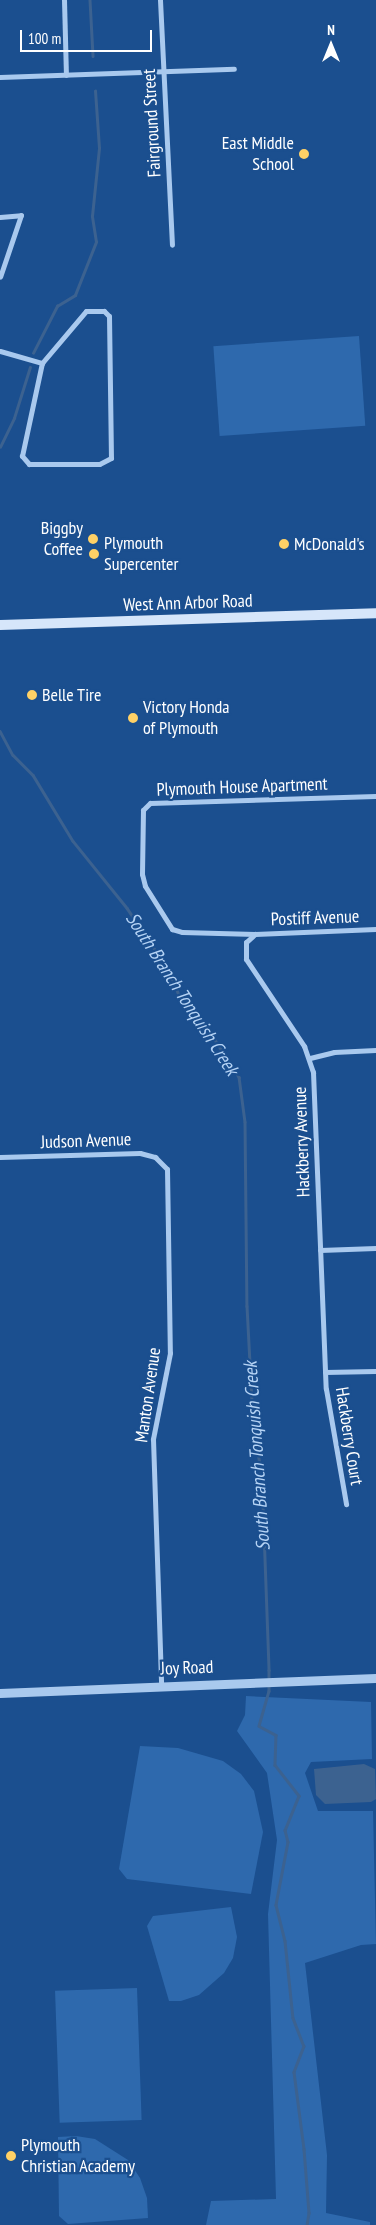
<!DOCTYPE html>
<style>
body{margin:0}
#map{position:relative;width:376px;height:2225px;overflow:hidden;background:#1b4f8f;font-family:"PT Sans Narrow",sans-serif}
div>[style]{position:absolute}
[style*='--x']{left:calc(var(--x)*1px);top:calc(var(--y)*1px);width:calc(var(--w)*1px);rotate:calc(var(--a)*1deg)}
.green>*{inset:0;background:#2e69ad;transform-origin:0 0}
.water>*{inset:0;background:#3c6290}
.stream>*{height:2.5px;margin:-1.25px;padding:0 1.25px;transform-origin:1.25px;border-radius:1.25px;background:#3c6290}
.minor>*{height:5px;margin:-2.5px;padding:0 2.5px;transform-origin:2.5px;border-radius:2.5px;background:#a9c9ee}
.tertiary>*{height:9px;margin:-4.5px;padding:0 4.5px;transform-origin:4.5px;border-radius:4.5px;background:#a9c9ee}
.secondary>*{height:10px;margin:-5px;padding:0 5px;transform-origin:5px;border-radius:5px;background:#d6e6fa}
.dots>*{width:14px;height:14px;translate:-50% -50%;box-sizing:border-box;border:2px solid #1b4f8f;border-radius:50%}
span{translate:-50% -50%;white-space:nowrap;text-align:center;line-height:1.15;-webkit-text-stroke:4.5px #1b4f8f;paint-order:stroke}
.street-label{font-size:18px;color:#fff}
.poi-label{font-size:18px;color:#fff}
.right{translate:-100% -50%;text-align:right}
.left{translate:0 -50%;text-align:left}
.water-label{font-size:19px;color:#b5d3f5;font-style:italic}
.north{position:absolute;left:306px;top:20px;width:50px;height:50px;-webkit-text-stroke:4px #1b4f8f;paint-order:stroke;rotate:0deg;font-size:14px;font-weight:700;line-height:20px;text-align:center;color:#fff}
.north::after{content:'';display:block;margin:auto;width:18px;height:22px;background:#fff;clip-path:polygon(50% 0,100% 100%,50% 72%,0 100%)}
.scale{position:absolute;left:20px;top:30px;width:132px;height:22px;box-sizing:border-box;border:2px solid #fff;border-top:0;padding-left:6px;font-size:15px;line-height:18px;white-space:nowrap;color:#fff;-webkit-text-stroke:4px #1b4f8f;paint-order:stroke}
</style>
<div id="map">
<div class="green">
<div style="left:359px;top:336px;width:90px;height:146px;rotate:86deg"></div>
<div style="clip-path:polygon(246px 1696px,371px 1702px,372px 1759px,311px 1762px,305px 1773px,318px 1811px,373px 1811px,376px 1944px,361px 1945px,305px 1963px,327px 2155px,326px 2213px,370px 2222px,370px 2225px,206px 2225px,211px 2201px,276px 2199px,268px 1914px,277px 1840px,267px 1773px,237px 1731px,245px 1715px)"></div>
<div style="clip-path:polygon(140px 1746px,178px 1748px,223px 1761px,241px 1774px,254px 1791px,263px 1832px,251px 1894px,127px 1879px,119px 1869px)"></div>
<div style="clip-path:polygon(231px 1907px,237px 1937px,233px 1958px,224px 1973px,199px 1995px,181px 2001px,169px 2001px,147px 1926px,153px 1916px)"></div>
<div style="left:137px;top:1988px;width:132px;height:82px;rotate:88deg"></div>
<div style="clip-path:polygon(76px 2136px,95px 2139px,128px 2160px,140px 2178px,147px 2198px,148px 2218px,68px 2224px,59px 2216px,58px 2137px)"></div>
</div>
<div class="water">
<div style="clip-path:polygon(364px 1764px,375px 1769px,376px 1799px,371px 1802px,325px 1804px,316px 1795px,314px 1769px)"></div>
</div>
<div class="stream">
<div style="--x:90;--y:0;--w:56;--a:86.9"></div>
<div style="--x:33;--y:353;--w:53;--a:-62.9"></div>
<div style="--x:57;--y:306;--w:21;--a:-31"></div>
<div style="--x:75;--y:295;--w:57;--a:-68.4"></div>
<div style="--x:96;--y:242;--w:26;--a:-99"></div>
<div style="--x:92;--y:216;--w:68;--a:-84.1"></div>
<div style="--x:99;--y:148;--w:57;--a:-94"></div>
<div style="--x:0;--y:447;--w:32;--a:-64"></div>
<div style="--x:14;--y:418;--w:53;--a:-72.6"></div>
<div style="--x:0;--y:731;--w:27;--a:62"></div>
<div style="--x:13;--y:755;--w:28;--a:45"></div>
<div style="--x:33;--y:775;--w:77;--a:58.8"></div>
<div style="--x:73;--y:841;--w:86;--a:51.1"></div>
<div style="--x:127;--y:908;--w:73;--a:56.1"></div>
<div style="--x:168;--y:969;--w:28;--a:67"></div>
<div style="--x:179;--y:995;--w:41;--a:48.9"></div>
<div style="--x:206;--y:1026;--w:61;--a:57.1"></div>
<div style="--x:239;--y:1077;--w:45;--a:82.4"></div>
<div style="--x:245;--y:1122;--w:184;--a:89.4"></div>
<div style="--x:247;--y:1306;--w:115;--a:87"></div>
<div style="--x:253;--y:1421;--w:57;--a:80.9"></div>
<div style="--x:262;--y:1477;--w:193;--a:87.9"></div>
<div style="--x:269;--y:1670;--w:21;--a:90"></div>
<div style="--x:269;--y:1691;--w:36;--a:106"></div>
<div style="--x:259;--y:1726;--w:19;--a:28"></div>
<div style="--x:276;--y:1735;--w:30;--a:92"></div>
<div style="--x:275;--y:1765;--w:39;--a:52"></div>
<div style="--x:299;--y:1796;--w:37;--a:112"></div>
<div style="--x:285;--y:1830;--w:12;--a:76"></div>
<div style="--x:288;--y:1842;--w:64;--a:100.8"></div>
<div style="--x:276;--y:1905;--w:37;--a:76"></div>
<div style="--x:285;--y:1941;--w:77;--a:84.1"></div>
<div style="--x:293;--y:2018;--w:30;--a:69"></div>
<div style="--x:304;--y:2046;--w:28;--a:111"></div>
<div style="--x:294;--y:2072;--w:78;--a:82.6"></div>
<div style="--x:304;--y:2149;--w:64;--a:85.5"></div>
<div style="--x:309;--y:2213;--w:12;--a:99"></div>
</div>
<div class="minor">
<div style="--x:64;--y:0;--w:75;--a:88.5"></div>
<div style="--x:160;--y:0;--w:245;--a:87.2"></div>
<div style="--x:0;--y:77;--w:234;--a:-2"></div>
<div style="--x:0;--y:217;--w:21;--a:-5"></div>
<div style="--x:21;--y:215;--w:65;--a:108.7"></div>
<div style="--x:86;--y:311;--w:18;--a:0"></div>
<div style="--x:104;--y:311;--w:7;--a:45"></div>
<div style="--x:109;--y:316;--w:142;--a:89.2"></div>
<div style="--x:111;--y:458;--w:13;--a:153"></div>
<div style="--x:99;--y:464;--w:70;--a:180"></div>
<div style="--x:29;--y:464;--w:11;--a:-131"></div>
<div style="--x:22;--y:456;--w:95;--a:-77.9"></div>
<div style="--x:42;--y:363;--w:68;--a:-49.8"></div>
<div style="--x:0;--y:351;--w:44;--a:15.9"></div>
<div style="--x:376;--y:796;--w:226;--a:178.2"></div>
<div style="--x:150;--y:803;--w:10;--a:135"></div>
<div style="--x:143;--y:810;--w:64;--a:90.9"></div>
<div style="--x:142;--y:874;--w:12;--a:76"></div>
<div style="--x:145;--y:886;--w:51;--a:57.9"></div>
<div style="--x:172;--y:929;--w:10;--a:17"></div>
<div style="--x:182;--y:932;--w:73;--a:1.6"></div>
<div style="--x:255;--y:934;--w:121;--a:-2.4"></div>
<div style="--x:255;--y:934;--w:12;--a:138"></div>
<div style="--x:246;--y:942;--w:17;--a:90"></div>
<div style="--x:246;--y:959;--w:105;--a:56.3"></div>
<div style="--x:304;--y:1046;--w:28;--a:71"></div>
<div style="--x:313;--y:1072;--w:317;--a:87.7"></div>
<div style="--x:326;--y:1389;--w:117;--a:80.1"></div>
<div style="--x:310;--y:1058;--w:25;--a:-14"></div>
<div style="--x:334;--y:1052;--w:42;--a:-2.7"></div>
<div style="--x:0;--y:1157;--w:140;--a:-1.6"></div>
<div style="--x:140;--y:1153;--w:16;--a:15"></div>
<div style="--x:155;--y:1157;--w:17;--a:45"></div>
<div style="--x:167;--y:1169;--w:184;--a:89.1"></div>
<div style="--x:170;--y:1353;--w:88;--a:101.2"></div>
<div style="--x:153;--y:1439;--w:246;--a:88.1"></div>
<div style="--x:320;--y:1250;--w:56;--a:-2"></div>
<div style="--x:325;--y:1372;--w:51;--a:-1.1"></div>
</div>
<div class="tertiary">
<div style="--x:0;--y:1693;--w:376;--a:-2.3"></div>
</div>
<div class="secondary">
<div style="--x:0;--y:625;--w:376;--a:-1.8"></div>
</div>
<div class="dots">
<div style="left:304px;top:154px;background:#ffd166"></div>
<div style="left:93px;top:539px;background:#ffd166"></div>
<div style="left:284px;top:544px;background:#ffd166"></div>
<div style="left:94px;top:554px;background:#ffd166"></div>
<div style="left:32px;top:695px;background:#ffd166"></div>
<div style="left:133px;top:718px;background:#ffd166"></div>
<div style="left:11px;top:2156px;background:#ffd166"></div>
</div>
<div class="street-label">
<span style="left:152px;top:123px;rotate:-93deg">Fairground Street</span>
<span style="left:188px;top:603px;rotate:-2deg">West Ann Arbor Road</span>
<span style="left:242px;top:787px;rotate:-2deg">Plymouth House Apartment</span>
<span style="left:315px;top:918px;rotate:-2deg">Postiff Avenue</span>
<span style="left:86px;top:1141px;rotate:-2deg">Judson Avenue</span>
<span style="left:302px;top:1142px;rotate:-92deg">Hackberry Avenue</span>
<span style="left:148px;top:1395px;rotate:-82deg">Manton Avenue</span>
<span style="left:349px;top:1436px;rotate:81deg">Hackberry Court</span>
<span style="left:187px;top:1668px;rotate:-2deg">Joy Road</span>
</div>
<div class="poi-label">
<span class="right" style="left:294px;top:154px">East Middle<br>School</span>
<span class="right" style="left:83px;top:539px">Biggby<br>Coffee</span>
<span class="left" style="left:104px;top:554px">Plymouth<br>Supercenter</span>
<span class="left" style="left:294px;top:544px">McDonald's</span>
<span class="left" style="left:42px;top:695px">Belle Tire</span>
<span class="left" style="left:143px;top:718px">Victory Honda<br>of Plymouth</span>
<span class="left" style="left:21px;top:2156px">Plymouth<br>Christian Academy</span>
</div>
<div class="water-label">
<span style="left:182px;top:994px;rotate:57deg">South Branch Tonquish Creek</span>
<span style="left:257px;top:1456px;rotate:-94deg">South Branch Tonquish Creek</span>
</div>
<div class="north">N</div>
<div class="scale">100 m</div>
</div>
